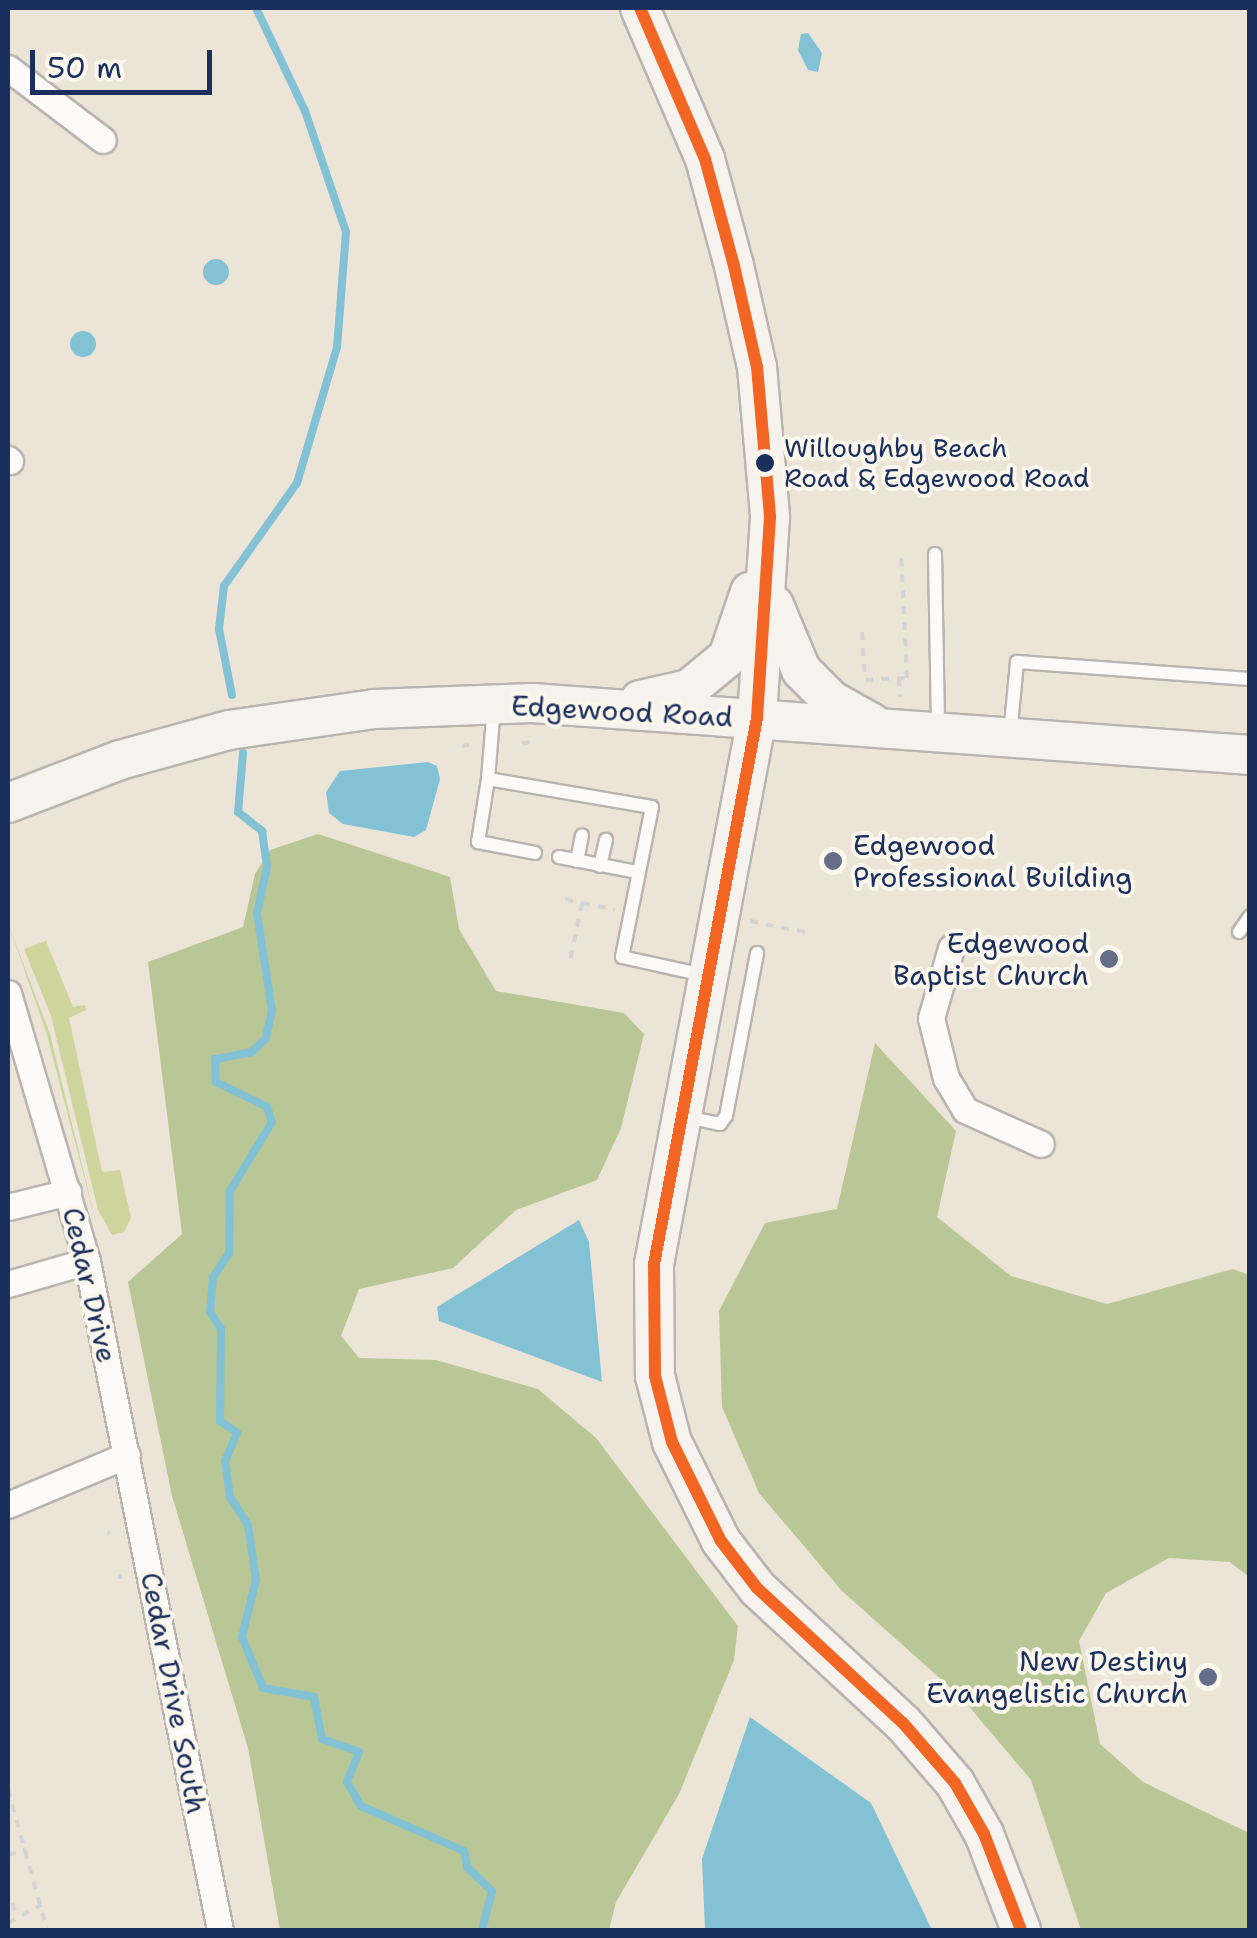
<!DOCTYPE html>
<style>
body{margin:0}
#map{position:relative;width:1257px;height:1938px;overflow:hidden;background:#ece4d7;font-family:"Shantell Sans",sans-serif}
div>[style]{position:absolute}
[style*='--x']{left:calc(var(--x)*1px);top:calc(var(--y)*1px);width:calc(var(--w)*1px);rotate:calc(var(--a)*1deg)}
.green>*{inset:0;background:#cdd59c}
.forest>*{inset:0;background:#b9c696}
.water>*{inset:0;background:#83c2d5}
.round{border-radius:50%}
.stream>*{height:8px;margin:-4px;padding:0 4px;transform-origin:4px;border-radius:4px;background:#83c2d5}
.path>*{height:4px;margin-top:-2px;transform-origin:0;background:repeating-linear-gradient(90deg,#d5d4d4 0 8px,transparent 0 16px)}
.roads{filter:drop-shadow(2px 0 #b8b4b0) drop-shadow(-2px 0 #b8b4b0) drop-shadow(0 2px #b8b4b0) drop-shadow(0 -2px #b8b4b0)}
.lane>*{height:12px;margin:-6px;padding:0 6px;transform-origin:6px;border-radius:6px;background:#fcfbf9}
.street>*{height:25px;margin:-12.5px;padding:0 12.5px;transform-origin:12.5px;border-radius:12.5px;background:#fcfbf9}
.secondary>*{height:38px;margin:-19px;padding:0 19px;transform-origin:19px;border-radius:19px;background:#f6f2ee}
.bus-1>*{height:12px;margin:-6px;padding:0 6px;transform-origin:6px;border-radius:6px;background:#f26522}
.dots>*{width:28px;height:28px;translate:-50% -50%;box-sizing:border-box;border:5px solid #fbf7ec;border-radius:50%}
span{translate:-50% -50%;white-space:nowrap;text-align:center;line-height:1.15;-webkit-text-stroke:8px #fbf7ec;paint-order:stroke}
.bus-label{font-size:26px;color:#1b2f5e}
.left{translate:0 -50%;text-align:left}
.street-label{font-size:28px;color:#1b2f5e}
.poi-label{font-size:28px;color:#1b2f5e}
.right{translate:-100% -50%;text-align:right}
.frame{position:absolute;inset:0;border:10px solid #1b2f5e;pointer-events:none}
.scale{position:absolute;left:30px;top:50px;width:182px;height:45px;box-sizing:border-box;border:5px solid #1b2f5e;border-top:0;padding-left:12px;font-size:30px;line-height:35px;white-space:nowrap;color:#1b2f5e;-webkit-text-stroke:8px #fbf7ec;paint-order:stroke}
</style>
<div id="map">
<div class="green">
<div style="clip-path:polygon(8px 923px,50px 1034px,98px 1230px,46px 1032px)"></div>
<div style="clip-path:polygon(46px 941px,73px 1007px,85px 1005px,86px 1010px,69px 1018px,102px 1172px,120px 1170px,131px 1218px,124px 1232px,112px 1235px,98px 1210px,51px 1016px,24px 949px)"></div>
</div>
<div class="forest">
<div style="clip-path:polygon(318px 834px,450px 877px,459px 929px,496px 991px,624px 1013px,644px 1034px,621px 1128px,597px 1180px,516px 1210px,453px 1268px,359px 1289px,341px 1336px,359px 1358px,436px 1360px,538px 1389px,596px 1438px,738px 1626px,734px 1660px,679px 1794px,616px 1902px,609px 1930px,280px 1930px,248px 1748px,172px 1496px,128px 1282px,182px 1234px,148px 962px,243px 927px,255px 874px,270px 850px)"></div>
<div style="clip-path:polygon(875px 1043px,956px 1131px,937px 1217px,1011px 1276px,1107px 1304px,1233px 1269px,1249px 1275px,1249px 1577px,1230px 1562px,1169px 1558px,1106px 1593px,1079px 1641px,1100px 1744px,1143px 1782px,1249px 1833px,1249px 1930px,1081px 1930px,1031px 1780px,961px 1697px,842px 1591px,759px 1493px,722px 1407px,719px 1311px,765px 1223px,837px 1209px)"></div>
</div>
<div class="water">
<div style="clip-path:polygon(808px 33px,822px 53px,818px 72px,808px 70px,798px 50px,801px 34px)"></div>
<div class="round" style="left:203px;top:259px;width:26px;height:26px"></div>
<div class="round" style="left:70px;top:331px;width:26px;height:26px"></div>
<div style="clip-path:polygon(428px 762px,437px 766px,440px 779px,426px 830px,414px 837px,343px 824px,329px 813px,326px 792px,340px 771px)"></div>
<div style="clip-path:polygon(579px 1220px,589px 1242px,602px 1382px,439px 1321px,437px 1307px)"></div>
<div style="clip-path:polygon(750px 1717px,871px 1803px,932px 1930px,705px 1930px,702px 1859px)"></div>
</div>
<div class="stream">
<div style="--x:232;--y:695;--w:67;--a:-101.1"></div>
<div style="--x:219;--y:629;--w:43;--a:-83.4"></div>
<div style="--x:224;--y:586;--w:126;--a:-54.7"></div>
<div style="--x:297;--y:483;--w:142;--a:-73.6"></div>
<div style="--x:337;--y:347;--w:115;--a:-85.5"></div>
<div style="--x:346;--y:232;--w:128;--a:-108.7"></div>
<div style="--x:305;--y:111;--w:114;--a:-115.4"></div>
<div style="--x:243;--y:753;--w:59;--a:94.8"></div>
<div style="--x:238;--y:812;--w:31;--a:38"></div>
<div style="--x:262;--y:831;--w:36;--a:82"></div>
<div style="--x:267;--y:867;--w:47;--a:102.3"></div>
<div style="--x:257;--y:913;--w:99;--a:81.3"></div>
<div style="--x:272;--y:1011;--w:28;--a:103"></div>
<div style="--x:266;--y:1038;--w:20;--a:135"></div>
<div style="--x:252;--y:1052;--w:38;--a:169"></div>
<div style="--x:215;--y:1059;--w:23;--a:88"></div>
<div style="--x:216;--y:1082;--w:57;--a:26.1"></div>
<div style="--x:267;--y:1107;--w:16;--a:72"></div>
<div style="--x:272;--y:1122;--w:81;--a:121.3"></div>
<div style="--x:230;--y:1191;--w:62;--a:90.9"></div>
<div style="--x:229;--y:1253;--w:30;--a:123"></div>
<div style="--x:213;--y:1278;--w:34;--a:95"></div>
<div style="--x:210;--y:1312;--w:20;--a:57"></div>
<div style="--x:221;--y:1329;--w:92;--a:90.6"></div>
<div style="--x:220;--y:1421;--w:21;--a:35"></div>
<div style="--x:237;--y:1433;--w:30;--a:113"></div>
<div style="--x:225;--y:1461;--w:36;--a:82"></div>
<div style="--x:230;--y:1497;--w:33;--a:57"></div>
<div style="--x:248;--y:1525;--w:56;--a:81.7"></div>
<div style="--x:256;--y:1580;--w:59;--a:103.8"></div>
<div style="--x:242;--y:1637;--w:55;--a:67.6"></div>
<div style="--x:263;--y:1688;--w:52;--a:10"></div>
<div style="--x:314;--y:1697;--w:43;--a:79.2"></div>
<div style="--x:322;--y:1739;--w:39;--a:19"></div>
<div style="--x:359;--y:1752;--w:32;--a:112"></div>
<div style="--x:347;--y:1782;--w:28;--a:60"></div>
<div style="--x:361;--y:1806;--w:112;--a:23.6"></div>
<div style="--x:464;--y:1851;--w:16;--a:79"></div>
<div style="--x:467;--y:1867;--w:35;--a:44"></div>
<div style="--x:492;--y:1891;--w:40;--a:104.4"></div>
</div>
<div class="path">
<div style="--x:683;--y:8;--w:2;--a:63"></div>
<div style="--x:862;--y:632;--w:48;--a:86.4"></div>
<div style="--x:865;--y:680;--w:42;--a:-2.7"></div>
<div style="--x:907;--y:678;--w:127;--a:-92.7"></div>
<div style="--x:899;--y:678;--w:19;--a:87"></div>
<div style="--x:522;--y:744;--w:16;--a:-15"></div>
<div style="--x:462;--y:746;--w:7;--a:-8"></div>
<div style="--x:565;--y:899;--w:17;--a:13"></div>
<div style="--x:582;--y:903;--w:64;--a:101.7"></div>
<div style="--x:582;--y:903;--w:33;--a:11"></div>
<div style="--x:750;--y:921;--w:60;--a:11.5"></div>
<div style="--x:107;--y:1532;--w:3;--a:18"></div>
<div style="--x:120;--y:1579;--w:5;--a:-90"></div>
<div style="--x:8;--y:1789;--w:146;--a:74.5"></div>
<div style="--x:8;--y:1855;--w:19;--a:-18"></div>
<div style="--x:12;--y:1903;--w:16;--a:68"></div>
<div style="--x:8;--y:1923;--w:38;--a:-29"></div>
</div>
<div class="roads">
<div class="lane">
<div style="--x:935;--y:554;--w:177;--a:89"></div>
<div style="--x:494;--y:706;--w:73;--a:94.7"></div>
<div style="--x:488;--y:779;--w:166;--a:9.7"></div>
<div style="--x:652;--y:807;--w:153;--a:101.3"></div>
<div style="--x:622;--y:957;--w:83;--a:12.5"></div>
<div style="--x:1010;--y:736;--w:74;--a:-84.6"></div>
<div style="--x:1017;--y:662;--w:234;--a:4.2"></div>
<div style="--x:488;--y:779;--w:64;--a:99"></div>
<div style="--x:478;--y:842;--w:58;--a:10.9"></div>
<div style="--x:559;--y:857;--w:79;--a:10.9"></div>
<div style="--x:577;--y:861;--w:26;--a:-79"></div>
<div style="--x:600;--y:866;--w:27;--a:-77"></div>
<div style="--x:1239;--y:932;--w:19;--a:-55"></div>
<div style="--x:687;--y:1117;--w:34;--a:12"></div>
<div style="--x:720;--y:1124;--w:10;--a:-53"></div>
<div style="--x:726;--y:1116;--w:166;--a:-79.2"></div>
</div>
<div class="street">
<div style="--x:8;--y:68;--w:119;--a:37.2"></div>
<div style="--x:8;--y:459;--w:3;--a:45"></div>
<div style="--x:951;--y:948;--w:73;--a:105.9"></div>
<div style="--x:931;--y:1018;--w:62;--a:76"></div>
<div style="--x:946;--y:1078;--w:37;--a:59"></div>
<div style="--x:965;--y:1110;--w:83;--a:24.1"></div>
<div style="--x:8;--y:993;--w:279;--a:73.6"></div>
<div style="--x:87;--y:1261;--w:682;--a:78.76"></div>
<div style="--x:8;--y:1207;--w:62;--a:-14"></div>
<div style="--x:8;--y:1284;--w:82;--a:-16.2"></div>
<div style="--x:8;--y:1505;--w:129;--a:-22.8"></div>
</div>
<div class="secondary">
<div style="--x:640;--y:8;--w:164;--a:66.7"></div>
<div style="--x:705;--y:159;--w:111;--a:74.8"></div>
<div style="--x:734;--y:266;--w:104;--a:77.2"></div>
<div style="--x:757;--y:367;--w:151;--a:85"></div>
<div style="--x:770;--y:517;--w:201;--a:93.7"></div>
<div style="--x:757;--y:718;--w:556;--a:100.68"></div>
<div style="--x:654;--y:1264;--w:112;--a:89.5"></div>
<div style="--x:655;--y:1376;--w:68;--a:75.6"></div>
<div style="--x:672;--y:1442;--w:110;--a:63.7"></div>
<div style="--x:721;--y:1541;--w:59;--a:52.5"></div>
<div style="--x:757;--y:1588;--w:199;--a:42.8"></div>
<div style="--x:903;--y:1723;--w:79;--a:49.1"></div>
<div style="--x:955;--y:1783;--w:59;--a:60.4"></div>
<div style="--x:984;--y:1834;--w:103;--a:68.9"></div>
<div style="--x:774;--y:605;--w:70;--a:67.4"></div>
<div style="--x:801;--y:670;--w:42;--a:45"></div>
<div style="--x:831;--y:700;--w:47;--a:29.3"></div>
<div style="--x:640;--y:700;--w:50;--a:-12.7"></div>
<div style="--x:689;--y:689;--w:50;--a:-39.4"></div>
<div style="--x:728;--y:657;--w:69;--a:-71.3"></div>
<div style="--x:8;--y:803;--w:120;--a:-21"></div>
<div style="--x:120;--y:760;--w:113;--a:-15.4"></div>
<div style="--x:229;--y:730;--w:147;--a:-8.2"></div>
<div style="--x:374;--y:709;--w:158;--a:-2.2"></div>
<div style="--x:532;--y:703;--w:720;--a:4.14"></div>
</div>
</div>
<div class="bus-1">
<div style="--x:640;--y:8;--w:164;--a:66.7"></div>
<div style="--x:705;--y:159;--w:111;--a:74.8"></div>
<div style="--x:734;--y:266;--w:104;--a:77.2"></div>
<div style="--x:757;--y:367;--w:151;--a:85"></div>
<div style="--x:770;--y:517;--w:201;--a:93.7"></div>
<div style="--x:757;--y:718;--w:556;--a:100.68"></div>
<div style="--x:654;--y:1264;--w:112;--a:89.5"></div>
<div style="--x:655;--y:1376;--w:68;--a:75.6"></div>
<div style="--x:672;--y:1442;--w:110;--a:63.7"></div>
<div style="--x:721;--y:1541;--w:59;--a:52.5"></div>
<div style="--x:757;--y:1588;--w:199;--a:42.8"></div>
<div style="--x:903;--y:1723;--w:79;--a:49.1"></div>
<div style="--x:955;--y:1783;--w:59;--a:60.4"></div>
<div style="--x:984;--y:1834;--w:103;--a:68.9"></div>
</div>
<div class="dots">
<div style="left:765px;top:463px;background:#1b2f5e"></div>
<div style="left:833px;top:861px;background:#646e88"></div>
<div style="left:1109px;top:959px;background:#646e88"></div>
<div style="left:1208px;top:1677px;background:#646e88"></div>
</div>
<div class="bus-label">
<span class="left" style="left:784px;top:463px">Willoughby Beach<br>Road &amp; Edgewood Road</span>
</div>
<div class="street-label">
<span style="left:622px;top:711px;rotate:3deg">Edgewood Road</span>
<span style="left:90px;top:1285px;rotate:77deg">Cedar Drive</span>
<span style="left:174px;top:1693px;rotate:79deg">Cedar Drive South</span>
</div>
<div class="poi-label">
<span class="left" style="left:853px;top:861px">Edgewood<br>Professional Building</span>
<span class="right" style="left:1089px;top:959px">Edgewood<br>Baptist Church</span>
<span class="right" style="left:1188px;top:1677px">New Destiny<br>Evangelistic Church</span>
</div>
<div class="frame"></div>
<div class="scale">50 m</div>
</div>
